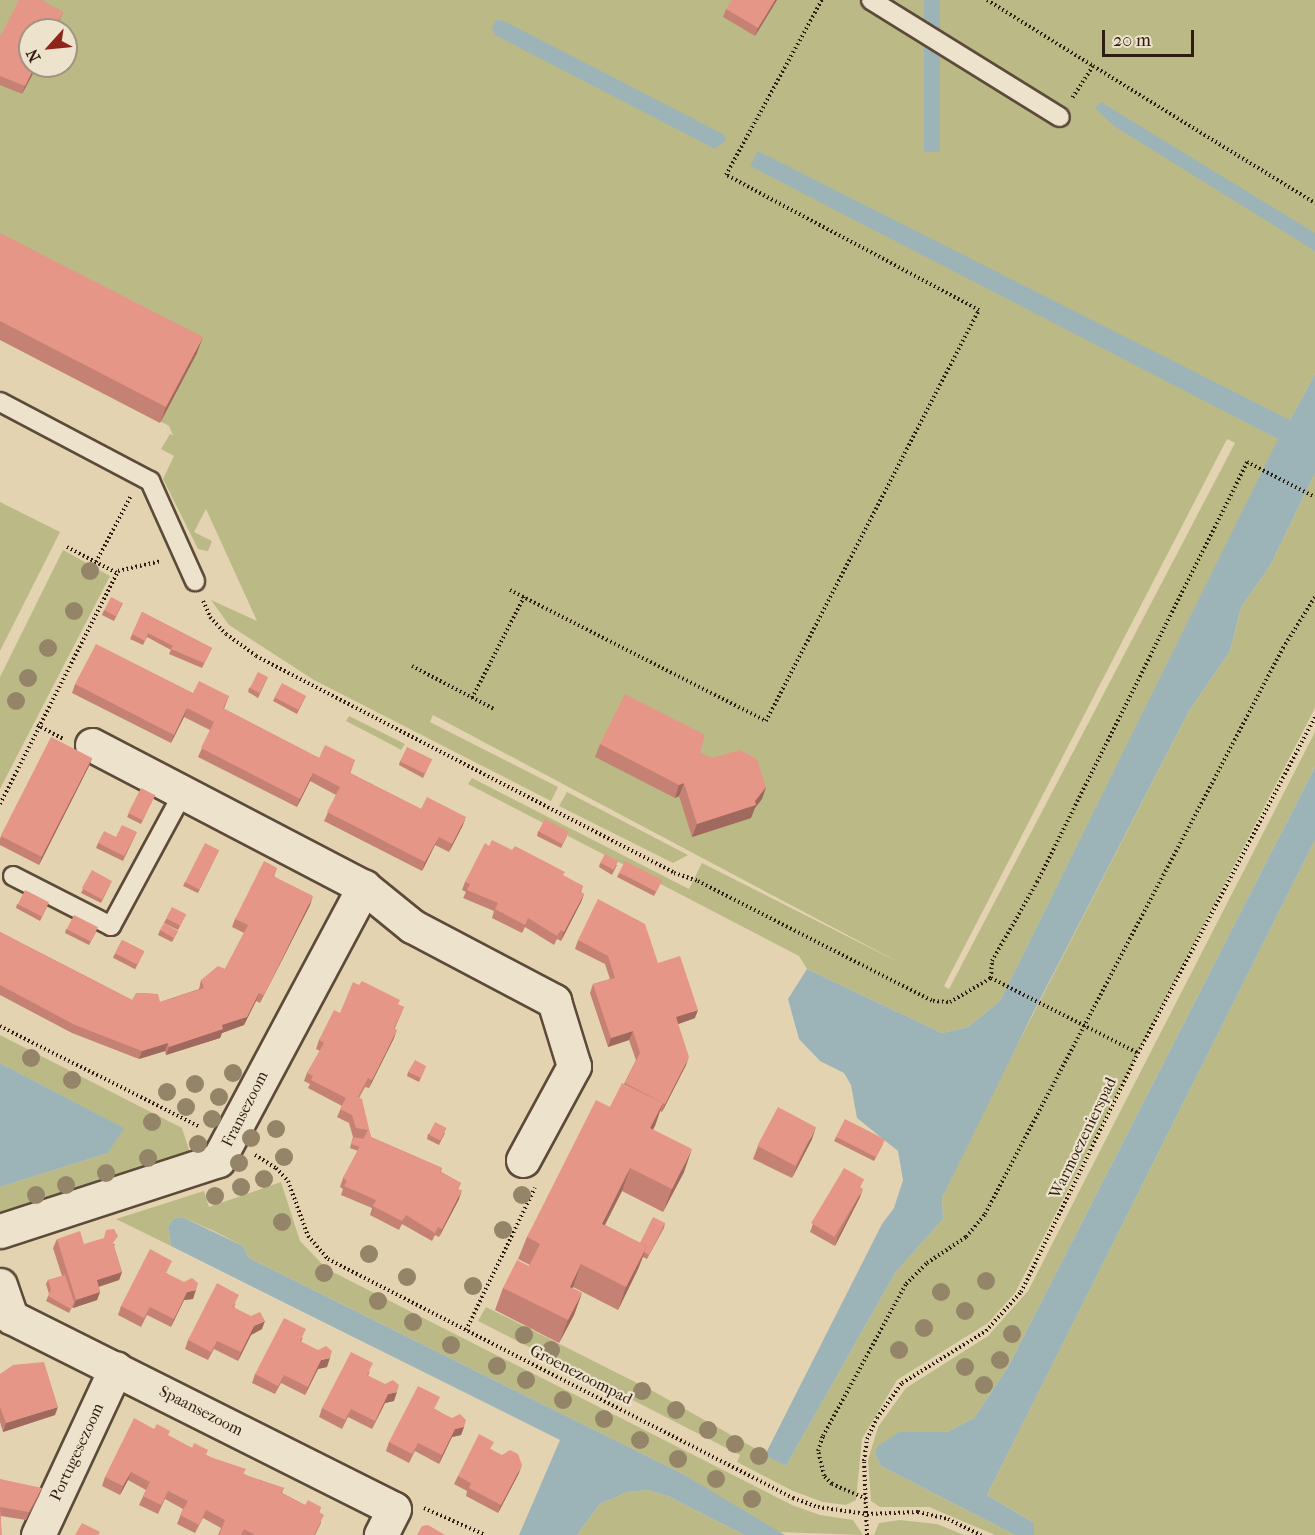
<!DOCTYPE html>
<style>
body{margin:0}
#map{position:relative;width:1315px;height:1535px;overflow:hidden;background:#e4d3b0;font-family:"IM FELL French Canon",serif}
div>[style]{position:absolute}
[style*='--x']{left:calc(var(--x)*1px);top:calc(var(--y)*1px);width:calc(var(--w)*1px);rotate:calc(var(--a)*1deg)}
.green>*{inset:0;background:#bbba86}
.water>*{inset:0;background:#9cb4b8;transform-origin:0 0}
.path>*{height:4px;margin-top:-2px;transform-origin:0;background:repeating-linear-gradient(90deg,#301d11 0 1.5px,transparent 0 4.5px)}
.roads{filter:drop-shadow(2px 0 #5d4a39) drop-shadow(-2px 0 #5d4a39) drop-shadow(0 2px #5d4a39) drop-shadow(0 -2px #5d4a39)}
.lane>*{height:18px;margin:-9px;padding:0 9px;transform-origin:9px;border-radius:9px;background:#ede2cc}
.street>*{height:33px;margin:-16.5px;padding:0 16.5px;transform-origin:16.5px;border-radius:16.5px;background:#ede2cc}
.trees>*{width:18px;height:18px;margin:-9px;border-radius:50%;background:#948468}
.wall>*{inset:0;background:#c58173;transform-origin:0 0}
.shaded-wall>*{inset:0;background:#a0695e}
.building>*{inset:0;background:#e59686;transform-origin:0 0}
span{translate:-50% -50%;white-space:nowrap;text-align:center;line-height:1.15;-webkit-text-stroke:4.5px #ede2cc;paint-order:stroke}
.street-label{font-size:16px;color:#301d11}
.north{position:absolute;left:18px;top:18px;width:60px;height:60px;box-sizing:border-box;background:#ede2cc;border:2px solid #a19381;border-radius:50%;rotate:243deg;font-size:16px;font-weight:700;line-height:24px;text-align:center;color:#301d11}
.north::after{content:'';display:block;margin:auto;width:21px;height:27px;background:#8f2418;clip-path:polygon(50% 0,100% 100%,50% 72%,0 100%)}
.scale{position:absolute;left:1102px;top:30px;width:92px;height:27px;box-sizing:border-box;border:3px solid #301d11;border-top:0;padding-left:8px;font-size:18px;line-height:21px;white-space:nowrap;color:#301d11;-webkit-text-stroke:4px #ede2cc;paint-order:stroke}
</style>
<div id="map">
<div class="green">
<div style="clip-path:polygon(evenodd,0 0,1315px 0,1315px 374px,1290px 420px,1238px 418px,1279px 439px,1000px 1001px,968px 1027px,942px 1033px,807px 969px,799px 956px,468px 784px,472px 778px,689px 889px,702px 863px,902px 964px,433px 715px,430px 722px,558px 787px,551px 801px,314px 680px,229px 625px,211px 600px,257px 621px,206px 509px,194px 532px,212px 541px,208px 551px,198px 549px,163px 479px,174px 456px,161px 449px,170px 434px,173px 435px,169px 426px,0 338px,0 0,30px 30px,66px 30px,66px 66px,30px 66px,30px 30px,0 0,1227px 439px,1235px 443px,949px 989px,944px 986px,1227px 439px)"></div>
<div style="clip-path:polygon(1315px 473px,1315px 708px,1015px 1293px,988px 1323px,897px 1380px,862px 1439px,856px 1500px,846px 1505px,823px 1502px,793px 1491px,737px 1462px,740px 1455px,478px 1321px,486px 1307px,651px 1390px,786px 1466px,895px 1273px,943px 1219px,942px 1198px,991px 1096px,1189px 711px,1230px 651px,1241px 607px,1270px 566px)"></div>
<div style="clip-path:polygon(0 502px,60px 532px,0 651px)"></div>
<div style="clip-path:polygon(63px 550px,110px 576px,0 789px,0 677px)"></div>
<div style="clip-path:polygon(349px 716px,405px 744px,401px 750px,394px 746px,346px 721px)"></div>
<div style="clip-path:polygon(1315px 732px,1315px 767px,1008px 1367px,974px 1418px,947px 1432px,899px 1432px,875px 1454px,881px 1466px,1015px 1535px,995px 1535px,929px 1507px,880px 1507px,871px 1501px,868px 1460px,878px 1427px,906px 1388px,988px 1336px,1028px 1291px)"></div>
<div style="clip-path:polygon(567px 792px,688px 855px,673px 863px,559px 806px)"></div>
<div style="clip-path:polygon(1315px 840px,1315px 1535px,1034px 1535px,1034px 1523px,987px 1495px)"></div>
<div style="clip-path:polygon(0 1035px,182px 1128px,191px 1156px,0 1217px,0 1187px,108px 1153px,123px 1128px,0 1063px)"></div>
<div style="clip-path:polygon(281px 1182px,300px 1241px,327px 1269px,792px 1505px,820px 1515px,853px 1520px,863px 1535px,777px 1532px,683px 1474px,249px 1258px,243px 1246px,216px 1232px,182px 1217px,173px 1219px,168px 1227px,171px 1246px,116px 1219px,204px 1191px,209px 1207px)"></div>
<div style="clip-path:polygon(648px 1490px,670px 1497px,744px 1535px,577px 1535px,600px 1504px,627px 1492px)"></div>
<div style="clip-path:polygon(899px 1520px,937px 1524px,964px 1535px,874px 1535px,879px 1523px)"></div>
</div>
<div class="water">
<div style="left:924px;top:0;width:16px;height:152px"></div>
<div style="clip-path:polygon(496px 20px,504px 21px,723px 134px,726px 140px,715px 149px,495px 35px,492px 28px)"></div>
<div style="clip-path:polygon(1101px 102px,1315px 233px,1315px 251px,1114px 126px,1095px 108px)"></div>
<div style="clip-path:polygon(758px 151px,1290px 420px,1315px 374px,1315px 473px,1270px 566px,1241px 607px,1230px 651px,1189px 711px,1033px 1013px,942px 1198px,943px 1219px,895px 1273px,786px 1466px,765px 1455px,882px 1224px,894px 1208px,903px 1180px,898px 1151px,857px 1118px,851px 1085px,844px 1073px,820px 1061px,799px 1039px,788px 999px,807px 969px,942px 1033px,968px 1027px,1000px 1001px,1278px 439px,750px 166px)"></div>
<div style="clip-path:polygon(1315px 767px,1315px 840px,987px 1495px,1034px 1523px,1034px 1535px,1015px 1535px,881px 1466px,875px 1454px,878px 1446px,899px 1432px,947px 1432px,974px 1418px,1008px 1367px)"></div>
<div style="clip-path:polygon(0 1063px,124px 1128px,108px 1153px,0 1187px)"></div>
<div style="clip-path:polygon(182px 1217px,243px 1246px,249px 1258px,683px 1474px,785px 1535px,744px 1535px,670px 1497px,648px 1490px,627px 1492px,600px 1504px,577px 1535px,519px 1535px,560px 1440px,171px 1246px,168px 1227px,173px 1219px)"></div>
</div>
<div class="path">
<div style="--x:987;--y:0;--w:125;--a:31.9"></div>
<div style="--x:1093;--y:66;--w:38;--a:123"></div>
<div style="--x:1093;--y:66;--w:261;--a:31.7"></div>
<div style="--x:67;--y:547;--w:56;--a:27.5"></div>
<div style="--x:96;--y:562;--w:75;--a:-62.1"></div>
<div style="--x:510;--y:590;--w:288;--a:27.1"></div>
<div style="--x:766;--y:721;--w:463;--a:-62.6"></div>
<div style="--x:979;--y:310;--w:287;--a:-151.9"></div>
<div style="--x:726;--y:175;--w:200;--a:-61.3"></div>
<div style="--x:203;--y:601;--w:17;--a:66"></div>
<div style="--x:210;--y:617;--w:23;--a:47"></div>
<div style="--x:226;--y:634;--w:37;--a:36"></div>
<div style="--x:256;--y:656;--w:471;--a:27.4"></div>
<div style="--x:674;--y:873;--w:25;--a:18"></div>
<div style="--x:698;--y:881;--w:264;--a:27.1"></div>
<div style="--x:933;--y:1001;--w:17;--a:3"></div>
<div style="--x:950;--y:1002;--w:48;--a:-30.3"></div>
<div style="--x:991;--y:978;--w:165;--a:27"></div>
<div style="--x:412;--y:666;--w:93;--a:27.7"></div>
<div style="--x:472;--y:698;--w:114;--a:-62.8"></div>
<div style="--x:37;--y:725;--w:30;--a:28"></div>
<div style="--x:0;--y:804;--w:261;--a:-63.1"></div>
<div style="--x:118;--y:571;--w:44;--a:-13.1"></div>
<div style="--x:991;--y:978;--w:17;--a:-87"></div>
<div style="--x:992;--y:961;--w:91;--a:-60.3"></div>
<div style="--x:1037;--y:882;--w:470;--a:-63.4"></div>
<div style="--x:1247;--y:462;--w:76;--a:27.2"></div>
<div style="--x:0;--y:1026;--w:224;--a:26.8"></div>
<div style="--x:255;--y:1155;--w:25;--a:32"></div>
<div style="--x:276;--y:1168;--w:18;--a:47"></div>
<div style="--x:288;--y:1181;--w:59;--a:70"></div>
<div style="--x:308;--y:1236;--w:30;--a:49"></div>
<div style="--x:328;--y:1259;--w:523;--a:27.2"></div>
<div style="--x:793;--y:1498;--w:27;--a:20"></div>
<div style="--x:818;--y:1507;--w:49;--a:8.1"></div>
<div style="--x:867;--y:1514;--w:51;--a:-2.2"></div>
<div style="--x:918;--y:1512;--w:31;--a:13"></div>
<div style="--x:948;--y:1519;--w:37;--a:26"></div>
<div style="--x:466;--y:1330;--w:158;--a:-64.1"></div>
<div style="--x:866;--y:1499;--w:37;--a:-156"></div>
<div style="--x:832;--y:1484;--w:11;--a:-135"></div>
<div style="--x:824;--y:1476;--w:26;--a:-103"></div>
<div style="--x:818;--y:1451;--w:16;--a:-72"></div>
<div style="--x:823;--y:1436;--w:173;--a:-61.4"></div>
<div style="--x:906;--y:1284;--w:30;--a:-45"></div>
<div style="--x:927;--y:1263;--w:47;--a:-33.7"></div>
<div style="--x:966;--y:1237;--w:30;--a:-50"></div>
<div style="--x:985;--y:1214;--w:640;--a:-62.23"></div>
<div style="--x:1283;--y:648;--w:60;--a:-57.9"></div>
<div style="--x:424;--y:1508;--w:67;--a:23.9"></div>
<div style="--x:867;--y:1535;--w:74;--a:-92.3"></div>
<div style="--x:864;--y:1461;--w:22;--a:-82"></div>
<div style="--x:867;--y:1439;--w:23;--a:-65"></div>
<div style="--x:877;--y:1418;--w:43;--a:-54.5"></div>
<div style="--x:902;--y:1383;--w:99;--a:-31.8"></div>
<div style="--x:986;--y:1331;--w:52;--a:-48.1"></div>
<div style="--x:1021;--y:1292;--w:266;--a:-63.9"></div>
<div style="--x:1138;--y:1053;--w:380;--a:-62.2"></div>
</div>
<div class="roads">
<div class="lane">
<div style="--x:871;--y:0;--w:222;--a:31.8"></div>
<div style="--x:0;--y:402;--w:170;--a:27.8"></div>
<div style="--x:150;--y:481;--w:110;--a:65.8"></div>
<div style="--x:13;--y:876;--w:110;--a:27"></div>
<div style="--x:111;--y:926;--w:151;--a:-61.6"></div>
</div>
<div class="street">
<div style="--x:92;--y:745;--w:307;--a:27.6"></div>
<div style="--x:364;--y:887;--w:62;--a:39.1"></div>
<div style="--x:412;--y:926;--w:161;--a:27.8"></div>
<div style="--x:554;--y:1001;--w:68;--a:72.9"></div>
<div style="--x:574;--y:1066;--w:107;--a:118.5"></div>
<div style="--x:0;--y:1231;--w:229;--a:-18"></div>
<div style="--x:218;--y:1160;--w:310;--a:-61.9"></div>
<div style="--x:0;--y:1285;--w:34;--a:71"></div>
<div style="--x:11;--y:1317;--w:428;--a:26.6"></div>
<div style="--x:394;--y:1509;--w:29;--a:117"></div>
<div style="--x:38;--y:1535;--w:184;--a:-65"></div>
</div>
</div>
<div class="trees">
<div style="left:90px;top:571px"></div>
<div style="left:74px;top:611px"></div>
<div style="left:48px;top:648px"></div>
<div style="left:28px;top:678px"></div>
<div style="left:16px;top:701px"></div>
<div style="left:31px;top:1058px"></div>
<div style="left:233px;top:1073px"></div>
<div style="left:72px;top:1080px"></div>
<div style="left:195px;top:1084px"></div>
<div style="left:167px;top:1092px"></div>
<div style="left:219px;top:1097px"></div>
<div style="left:186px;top:1107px"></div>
<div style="left:212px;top:1119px"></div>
<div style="left:152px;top:1122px"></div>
<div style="left:276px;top:1129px"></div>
<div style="left:251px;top:1138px"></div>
<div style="left:198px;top:1144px"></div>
<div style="left:284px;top:1157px"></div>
<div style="left:148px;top:1158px"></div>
<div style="left:239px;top:1163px"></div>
<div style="left:106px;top:1173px"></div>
<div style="left:264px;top:1179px"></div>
<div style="left:66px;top:1185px"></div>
<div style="left:241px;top:1187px"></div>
<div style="left:36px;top:1195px"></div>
<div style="left:522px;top:1195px"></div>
<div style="left:215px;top:1196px"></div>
<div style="left:282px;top:1222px"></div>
<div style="left:503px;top:1230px"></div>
<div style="left:369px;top:1254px"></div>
<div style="left:324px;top:1273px"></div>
<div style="left:407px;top:1277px"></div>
<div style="left:986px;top:1281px"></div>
<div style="left:473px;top:1286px"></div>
<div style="left:941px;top:1292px"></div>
<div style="left:378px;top:1301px"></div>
<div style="left:965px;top:1311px"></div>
<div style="left:413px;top:1322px"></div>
<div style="left:924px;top:1328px"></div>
<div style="left:1012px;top:1334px"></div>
<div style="left:524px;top:1335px"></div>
<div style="left:451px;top:1345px"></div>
<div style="left:551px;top:1350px"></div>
<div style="left:899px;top:1350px"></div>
<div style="left:1000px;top:1360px"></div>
<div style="left:497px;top:1366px"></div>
<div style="left:965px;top:1367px"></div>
<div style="left:526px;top:1380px"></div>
<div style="left:984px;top:1385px"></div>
<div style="left:642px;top:1391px"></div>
<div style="left:563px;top:1400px"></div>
<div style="left:676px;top:1410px"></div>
<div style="left:604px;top:1419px"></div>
<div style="left:708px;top:1430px"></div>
<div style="left:640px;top:1440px"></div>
<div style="left:735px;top:1444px"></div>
<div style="left:759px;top:1456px"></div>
<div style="left:678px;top:1459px"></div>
<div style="left:716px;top:1479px"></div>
<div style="left:752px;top:1499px"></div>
</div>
<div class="wall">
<div style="clip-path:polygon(44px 0,43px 2px,63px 12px,60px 20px,30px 66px,37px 66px,22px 94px,0 85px,0 37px)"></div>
<div style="clip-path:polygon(777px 0,755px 36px,723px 17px,726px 9px)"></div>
<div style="clip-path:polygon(0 233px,197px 353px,160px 423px,0 340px)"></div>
<div style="clip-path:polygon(123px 603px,114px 621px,102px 615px,104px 610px)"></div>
<div style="clip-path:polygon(142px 612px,212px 648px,202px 668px,169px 654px,171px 650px,147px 637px,143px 645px,130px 639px)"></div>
<div style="clip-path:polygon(268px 677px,258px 698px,248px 692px,249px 688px)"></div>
<div style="clip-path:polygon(75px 684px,229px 696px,224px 709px,319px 758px,355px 760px,350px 773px,421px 809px,463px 825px,449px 852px,435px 845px,422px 871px,324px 821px,336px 795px,310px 781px,297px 807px,198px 757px,210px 730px,184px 717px,171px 743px,72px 693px)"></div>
<div style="clip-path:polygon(306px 696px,297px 714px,273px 701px,275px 697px)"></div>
<div style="clip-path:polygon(600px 744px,700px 753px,766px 787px,762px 799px,755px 808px,751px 818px,692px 837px,679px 796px,675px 798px,595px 757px)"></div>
<div style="clip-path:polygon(92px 758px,89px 766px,39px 865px,0 845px,0 839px,1px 836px)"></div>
<div style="clip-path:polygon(432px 759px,423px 778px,399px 765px,400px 761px)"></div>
<div style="clip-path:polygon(155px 795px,141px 824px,127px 817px,129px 813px)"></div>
<div style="clip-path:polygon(538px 831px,567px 836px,561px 848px,537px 836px)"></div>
<div style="clip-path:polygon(137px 832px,123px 861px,96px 848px,98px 843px)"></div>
<div style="clip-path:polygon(489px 846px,563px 876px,583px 886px,581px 892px,584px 894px,581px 902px,561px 941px,557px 939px,554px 945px,525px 927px,522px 933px,492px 918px,494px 911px,463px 898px,466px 892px,462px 890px,465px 882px)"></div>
<div style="clip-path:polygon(219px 850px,198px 893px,183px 886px,185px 882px)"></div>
<div style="clip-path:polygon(600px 863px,617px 865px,612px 875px,599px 867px)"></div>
<div style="clip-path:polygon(277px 868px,274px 876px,310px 905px,260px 1003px,256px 1001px,244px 1025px,222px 1033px,220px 1038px,166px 1055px,165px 1051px,139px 1059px,72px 1033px,0 995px,0 932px,132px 1000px,160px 1002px,199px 989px,201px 980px,225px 969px,244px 933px,232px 927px,235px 919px)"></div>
<div style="clip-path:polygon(619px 873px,662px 880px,654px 896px,617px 877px)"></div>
<div style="clip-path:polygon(110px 885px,101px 903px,81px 893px,83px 889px)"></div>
<div style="clip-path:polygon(17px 904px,47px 907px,40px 921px,16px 908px)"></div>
<div style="clip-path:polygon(186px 914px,178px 930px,164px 923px,166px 919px)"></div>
<div style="clip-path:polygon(66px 929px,96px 932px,89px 945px,65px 933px)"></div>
<div style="clip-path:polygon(160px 930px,178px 931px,172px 942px,158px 935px)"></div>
<div style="left:122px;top:940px;width:25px;height:20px;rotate:27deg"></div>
<div style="clip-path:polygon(578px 940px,658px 963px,695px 1018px,678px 1024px,686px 1065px,662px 1112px,660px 1111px,653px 1129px,684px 1172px,663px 1212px,622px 1191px,605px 1225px,640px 1243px,665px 1223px,664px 1228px,647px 1259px,643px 1257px,638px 1269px,618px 1310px,573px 1287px,572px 1288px,582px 1293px,574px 1315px,559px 1343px,495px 1310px,503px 1288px,530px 1265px,518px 1259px,527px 1237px,610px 1107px,624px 1084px,636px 1060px,629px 1040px,608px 1047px,590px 993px,593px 984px,610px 979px,605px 964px,575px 949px)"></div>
<div style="clip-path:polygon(398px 1005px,404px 1007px,395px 1028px,394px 1038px,369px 1088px,365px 1087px,359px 1098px,371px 1137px,442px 1168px,441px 1172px,461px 1183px,458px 1189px,459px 1199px,439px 1237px,435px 1235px,432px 1241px,402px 1224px,399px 1230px,370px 1215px,372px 1208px,341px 1195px,343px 1189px,340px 1187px,343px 1178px,358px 1151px,350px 1148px,353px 1137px,349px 1123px,337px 1117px,342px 1106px,308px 1088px,310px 1084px,304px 1081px,307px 1073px,320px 1051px,316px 1049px,319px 1040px,340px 1013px)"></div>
<div style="clip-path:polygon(426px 1066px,419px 1082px,407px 1076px,408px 1072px)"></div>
<div style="clip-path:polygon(445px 1133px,439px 1145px,427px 1139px,428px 1134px)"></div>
<div style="clip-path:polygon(836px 1137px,883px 1144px,874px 1161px,834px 1141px)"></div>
<div style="clip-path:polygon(812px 1139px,792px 1178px,753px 1159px,758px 1146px)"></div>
<div style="clip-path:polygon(864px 1179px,860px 1187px,860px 1197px,835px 1246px,810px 1232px,813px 1224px)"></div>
<div style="clip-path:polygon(57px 1239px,84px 1244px,115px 1244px,114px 1246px,122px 1272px,119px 1280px,99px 1287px,100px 1292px,97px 1300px,73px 1308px,72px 1307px,69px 1313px,46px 1301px,49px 1294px,46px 1284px,48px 1280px,62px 1276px,53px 1248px)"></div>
<div style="clip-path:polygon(167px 1273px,193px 1299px,184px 1300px,171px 1327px,147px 1315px,141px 1327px,118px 1315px,121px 1306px)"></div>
<div style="clip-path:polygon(236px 1303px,234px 1307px,262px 1329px,251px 1335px,238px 1361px,214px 1349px,208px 1360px,185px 1349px,188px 1340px)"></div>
<div style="clip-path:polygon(303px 1337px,301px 1342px,327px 1367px,318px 1369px,305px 1395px,281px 1383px,275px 1394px,252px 1383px,255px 1374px)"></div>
<div style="clip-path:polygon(370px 1371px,368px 1376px,394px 1401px,385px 1403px,372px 1429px,348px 1417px,342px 1429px,319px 1417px,322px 1408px)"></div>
<div style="clip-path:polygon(0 1374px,55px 1415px,3px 1432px,0 1422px)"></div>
<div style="clip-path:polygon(435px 1409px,464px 1427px,461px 1435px,452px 1437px,439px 1464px,415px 1451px,409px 1463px,386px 1451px,389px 1442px)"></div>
<div style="clip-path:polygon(168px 1436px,248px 1476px,284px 1488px,282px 1493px,305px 1505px,321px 1507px,319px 1513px,321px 1523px,315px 1535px,218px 1535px,221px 1528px,203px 1518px,195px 1533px,177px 1524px,183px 1509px,165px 1499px,158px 1514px,139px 1505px,146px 1490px,128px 1480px,120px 1495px,102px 1486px,105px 1477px)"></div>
<div style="clip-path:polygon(491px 1449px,519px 1473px,498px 1513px,466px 1496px,467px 1491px,454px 1484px,458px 1476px)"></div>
<div style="clip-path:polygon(0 1479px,39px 1496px,26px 1520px,1px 1516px,0 1535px)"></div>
</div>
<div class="shaded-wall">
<div style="clip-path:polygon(775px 0,777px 0,755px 36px,758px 28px)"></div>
<div style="clip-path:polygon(35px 66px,37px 66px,22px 94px,25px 86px)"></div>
<div style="clip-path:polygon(203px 337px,197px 353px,160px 423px,166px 407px)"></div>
<div style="clip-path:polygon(187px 708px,184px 717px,171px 743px,174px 735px)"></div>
<div style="clip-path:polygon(92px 758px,89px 766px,39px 865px,42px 856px)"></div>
<div style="clip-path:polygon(313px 773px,310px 781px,297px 807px,300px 799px)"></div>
<div style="clip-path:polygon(684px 783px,679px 796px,675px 798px,679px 785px)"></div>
<div style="clip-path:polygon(766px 787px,762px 799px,755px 808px,751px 818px,692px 837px,697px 824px,755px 801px)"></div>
<div style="clip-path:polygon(466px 817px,463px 825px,449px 852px,452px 844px)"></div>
<div style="clip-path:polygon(439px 837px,422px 871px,425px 862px)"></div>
<div style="clip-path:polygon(584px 894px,581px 902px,561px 941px,564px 932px)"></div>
<div style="clip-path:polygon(313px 896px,310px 905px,260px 1003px,264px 995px)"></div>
<div style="clip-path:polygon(259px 993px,256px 1001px,244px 1025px,222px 1033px,220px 1038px,166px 1055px,169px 1047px,222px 1025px)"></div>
<div style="clip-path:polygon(698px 1010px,695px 1018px,673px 1026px,676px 1017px)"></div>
<div style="clip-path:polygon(397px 1030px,394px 1038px,369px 1088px,372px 1080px)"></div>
<div style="clip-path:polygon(633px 1031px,629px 1040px,608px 1047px,611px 1038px)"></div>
<div style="clip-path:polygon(168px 1043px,165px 1051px,139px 1059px,142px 1051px)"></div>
<div style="clip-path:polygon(689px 1057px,686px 1065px,662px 1112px,665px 1104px)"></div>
<div style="clip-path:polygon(663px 1103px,655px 1126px,642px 1150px,650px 1128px)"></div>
<div style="clip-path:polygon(816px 1127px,812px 1139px,792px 1178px,797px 1166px)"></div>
<div style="clip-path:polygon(692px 1149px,684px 1172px,663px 1212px,672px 1189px)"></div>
<div style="clip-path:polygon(630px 1168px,622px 1191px,594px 1246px,602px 1224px)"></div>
<div style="clip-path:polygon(863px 1189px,860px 1197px,835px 1246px,838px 1237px)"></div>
<div style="clip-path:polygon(462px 1190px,459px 1199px,439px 1237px,442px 1229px)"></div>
<div style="clip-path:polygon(647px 1246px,638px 1269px,618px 1310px,626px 1287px)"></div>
<div style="clip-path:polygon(581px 1264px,573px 1287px,561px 1309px,570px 1287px)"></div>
<div style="clip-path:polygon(122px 1272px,119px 1280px,94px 1288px,97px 1280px)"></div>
<div style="clip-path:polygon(196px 1290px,193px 1299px,184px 1300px,171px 1327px,174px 1319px,187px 1292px)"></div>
<div style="clip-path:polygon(100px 1292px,97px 1300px,73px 1308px,76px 1300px)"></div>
<div style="clip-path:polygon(582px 1293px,574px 1315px,559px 1343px,568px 1320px)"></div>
<div style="clip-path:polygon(265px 1321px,262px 1329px,251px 1335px,238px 1361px,241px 1352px,254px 1326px)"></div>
<div style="clip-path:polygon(330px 1358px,327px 1367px,318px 1369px,305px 1395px,308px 1387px,321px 1360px)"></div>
<div style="clip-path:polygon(397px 1392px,394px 1401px,385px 1403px,372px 1429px,388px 1394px)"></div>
<div style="clip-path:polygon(58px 1407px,55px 1415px,3px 1432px,6px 1423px)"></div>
<div style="clip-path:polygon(464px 1427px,461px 1435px,452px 1437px,439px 1464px,442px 1455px,455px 1429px)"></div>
<div style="clip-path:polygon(522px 1465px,519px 1473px,498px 1513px,501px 1505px)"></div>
<div style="clip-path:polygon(131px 1472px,128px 1480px,120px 1495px,123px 1486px)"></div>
<div style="clip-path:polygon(42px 1488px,39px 1496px,26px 1520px,29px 1512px)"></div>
</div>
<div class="building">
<div style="clip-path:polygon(19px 0,43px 0,42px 1px,63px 12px,54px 30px,30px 30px,30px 66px,35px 66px,25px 86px,0 76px,0 37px)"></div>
<div style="clip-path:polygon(732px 0,775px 0,758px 28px,726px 9px)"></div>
<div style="clip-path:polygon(0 233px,203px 337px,166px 407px,0 321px)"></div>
<div style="left:111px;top:597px;width:13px;height:15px;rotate:27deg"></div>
<div style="clip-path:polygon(142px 612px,212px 648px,204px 663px,171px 649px,173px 646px,148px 633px,145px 641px,132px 634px)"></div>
<div style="clip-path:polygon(96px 644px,193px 693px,199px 681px,229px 696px,223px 708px,319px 758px,325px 745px,355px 760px,349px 773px,421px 809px,427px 797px,466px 817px,452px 844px,439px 837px,425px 862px,327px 812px,340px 787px,313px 773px,300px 799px,201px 748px,214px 722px,187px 708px,174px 735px,75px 684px)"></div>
<div style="left:258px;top:672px;width:11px;height:18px;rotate:27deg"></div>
<div style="left:282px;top:683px;width:27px;height:16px;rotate:28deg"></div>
<div style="clip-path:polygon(625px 694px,705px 735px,700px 753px,712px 758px,740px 750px,757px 759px,766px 787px,755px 801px,756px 805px,697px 824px,684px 783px,679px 785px,600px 744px)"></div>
<div style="left:51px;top:737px;width:46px;height:111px;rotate:27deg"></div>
<div style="left:407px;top:747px;width:28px;height:16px;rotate:26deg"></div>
<div style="left:141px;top:788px;width:16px;height:28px;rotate:27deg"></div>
<div style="left:545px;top:819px;width:27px;height:14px;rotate:28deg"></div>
<div style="clip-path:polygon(122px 825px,137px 832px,124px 856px,98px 843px,104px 831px,116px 837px)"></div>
<div style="clip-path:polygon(492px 840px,512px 850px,515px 846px,565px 872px,563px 875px,583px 886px,580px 892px,584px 894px,564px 932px,561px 930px,557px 936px,528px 918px,525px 925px,495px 909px,498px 903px,467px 890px,470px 884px,465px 882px,485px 843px,489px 846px)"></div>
<div style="left:205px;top:843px;width:16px;height:44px;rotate:27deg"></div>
<div style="left:605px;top:854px;width:15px;height:10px;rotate:28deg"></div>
<div style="clip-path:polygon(264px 861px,277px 868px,273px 876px,313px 896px,264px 995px,259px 993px,247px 1017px,222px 1025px,223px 1029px,169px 1047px,168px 1043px,142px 1051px,75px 1025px,0 985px,0 932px,132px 1000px,136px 993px,146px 993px,158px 994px,160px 1002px,204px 988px,201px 980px,218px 966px,225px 969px,248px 925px,235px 919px)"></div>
<div style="left:625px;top:861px;width:42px;height:13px;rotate:27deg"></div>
<div style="left:92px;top:870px;width:23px;height:21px;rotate:29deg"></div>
<div style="left:25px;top:890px;width:27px;height:16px;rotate:27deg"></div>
<div style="clip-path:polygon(598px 899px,645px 924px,658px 963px,680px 956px,698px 1010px,676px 1017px,689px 1057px,665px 1104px,625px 1083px,640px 1053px,633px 1031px,611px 1038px,593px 984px,615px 978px,608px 956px,578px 940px)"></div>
<div style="left:172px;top:907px;width:16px;height:13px;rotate:27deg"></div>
<div style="left:74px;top:915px;width:27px;height:16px;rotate:27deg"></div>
<div style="left:164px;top:923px;width:16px;height:8px;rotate:30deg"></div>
<div style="left:122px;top:940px;width:25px;height:15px;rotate:27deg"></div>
<div style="clip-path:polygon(362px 981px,400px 1000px,398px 1004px,404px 1007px,394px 1028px,397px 1030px,372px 1080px,368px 1078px,358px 1097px,362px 1099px,371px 1137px,442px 1168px,440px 1172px,461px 1183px,457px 1189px,462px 1190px,442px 1229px,438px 1227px,435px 1233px,406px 1215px,402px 1221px,373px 1206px,376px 1200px,344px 1186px,347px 1181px,343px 1178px,368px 1130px,356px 1128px,352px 1115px,340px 1109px,346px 1098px,311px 1080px,313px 1076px,307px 1073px,324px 1043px,319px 1040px,334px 1010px,340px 1013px,353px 982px,359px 985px)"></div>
<div style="clip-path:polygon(415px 1060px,426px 1066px,421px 1078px,408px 1072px)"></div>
<div style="clip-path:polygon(622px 1083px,663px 1103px,650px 1128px,692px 1149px,672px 1189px,630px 1168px,602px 1224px,647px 1246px,626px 1287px,581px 1264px,570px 1287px,582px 1293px,568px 1320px,503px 1288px,517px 1260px,529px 1266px,540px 1244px,527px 1237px,596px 1100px,610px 1107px)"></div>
<div style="left:778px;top:1107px;width:43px;height:44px;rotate:28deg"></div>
<div style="left:845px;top:1119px;width:45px;height:20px;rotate:27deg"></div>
<div style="left:435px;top:1122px;width:13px;height:14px;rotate:27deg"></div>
<div style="clip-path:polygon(354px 1137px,364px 1139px,360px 1147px,351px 1144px)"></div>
<div style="left:844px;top:1168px;width:23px;height:9px;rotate:29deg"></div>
<div style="left:840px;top:1175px;width:27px;height:56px;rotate:31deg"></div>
<div style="clip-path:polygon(653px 1217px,665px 1223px,649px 1255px,644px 1252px,647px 1246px,640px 1243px)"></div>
<div style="clip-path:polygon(114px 1229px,118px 1236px,113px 1243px,122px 1272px,97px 1280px,100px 1292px,76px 1300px,57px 1239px,80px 1231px,84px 1244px,104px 1238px,106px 1230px)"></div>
<div style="clip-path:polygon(150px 1249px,172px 1261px,166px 1273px,184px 1282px,192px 1278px,198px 1283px,196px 1290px,187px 1292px,174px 1319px,150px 1307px,144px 1318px,121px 1306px)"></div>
<div style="clip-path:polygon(65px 1275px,74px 1302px,71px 1309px,48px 1296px,51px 1290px,48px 1280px)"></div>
<div style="clip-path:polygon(217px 1283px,239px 1295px,233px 1307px,251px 1316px,260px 1312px,265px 1321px,254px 1326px,241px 1352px,217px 1341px,211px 1352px,188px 1340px)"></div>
<div style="clip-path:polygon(284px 1318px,306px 1329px,300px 1341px,318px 1350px,326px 1346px,332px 1351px,330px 1358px,321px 1360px,308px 1387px,284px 1375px,278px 1386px,255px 1374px)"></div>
<div style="clip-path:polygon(351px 1352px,373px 1363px,367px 1375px,385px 1384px,393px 1380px,399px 1385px,397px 1392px,388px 1394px,375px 1421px,351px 1409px,345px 1420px,322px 1408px)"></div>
<div style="clip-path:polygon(44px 1362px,58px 1407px,6px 1423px,0 1407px,0 1374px,13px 1365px)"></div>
<div style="clip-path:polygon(418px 1386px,440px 1397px,434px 1409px,452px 1418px,460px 1414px,466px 1420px,464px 1427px,455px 1429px,442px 1455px,418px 1443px,412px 1454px,389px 1442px)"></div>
<div style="clip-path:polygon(134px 1418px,154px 1429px,157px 1424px,170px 1431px,168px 1435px,192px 1448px,194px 1443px,208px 1450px,206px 1455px,210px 1457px,246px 1469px,243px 1474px,248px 1476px,284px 1488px,281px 1493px,305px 1505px,308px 1500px,321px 1507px,319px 1512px,324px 1515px,314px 1535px,255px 1535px,244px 1529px,241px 1535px,219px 1535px,225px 1520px,206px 1510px,199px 1525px,180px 1515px,188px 1501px,168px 1491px,161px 1505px,143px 1496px,150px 1482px,131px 1472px,123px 1486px,105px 1477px)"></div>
<div style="clip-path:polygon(479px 1434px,494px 1442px,490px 1449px,502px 1455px,510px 1450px,518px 1454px,522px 1465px,501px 1505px,469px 1488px,471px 1483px,458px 1476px)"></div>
<div style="clip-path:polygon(0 1479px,42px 1488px,29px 1512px,0 1507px,2px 1535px,0 1535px)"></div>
<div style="clip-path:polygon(82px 1523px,100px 1532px,98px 1535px,75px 1535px)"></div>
<div style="clip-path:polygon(428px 1525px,445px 1535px,417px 1535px,422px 1526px)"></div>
</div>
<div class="street-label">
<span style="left:245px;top:1109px;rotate:-63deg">Fransezoom</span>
<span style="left:1083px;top:1138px;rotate:-64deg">Warmoezenierspad</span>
<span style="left:581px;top:1375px;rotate:27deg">Groenezoompad</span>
<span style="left:201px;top:1411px;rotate:27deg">Spaansezoom</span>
<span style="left:77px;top:1452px;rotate:-65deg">Portugesezoom</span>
</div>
<div class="north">N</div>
<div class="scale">20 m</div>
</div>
